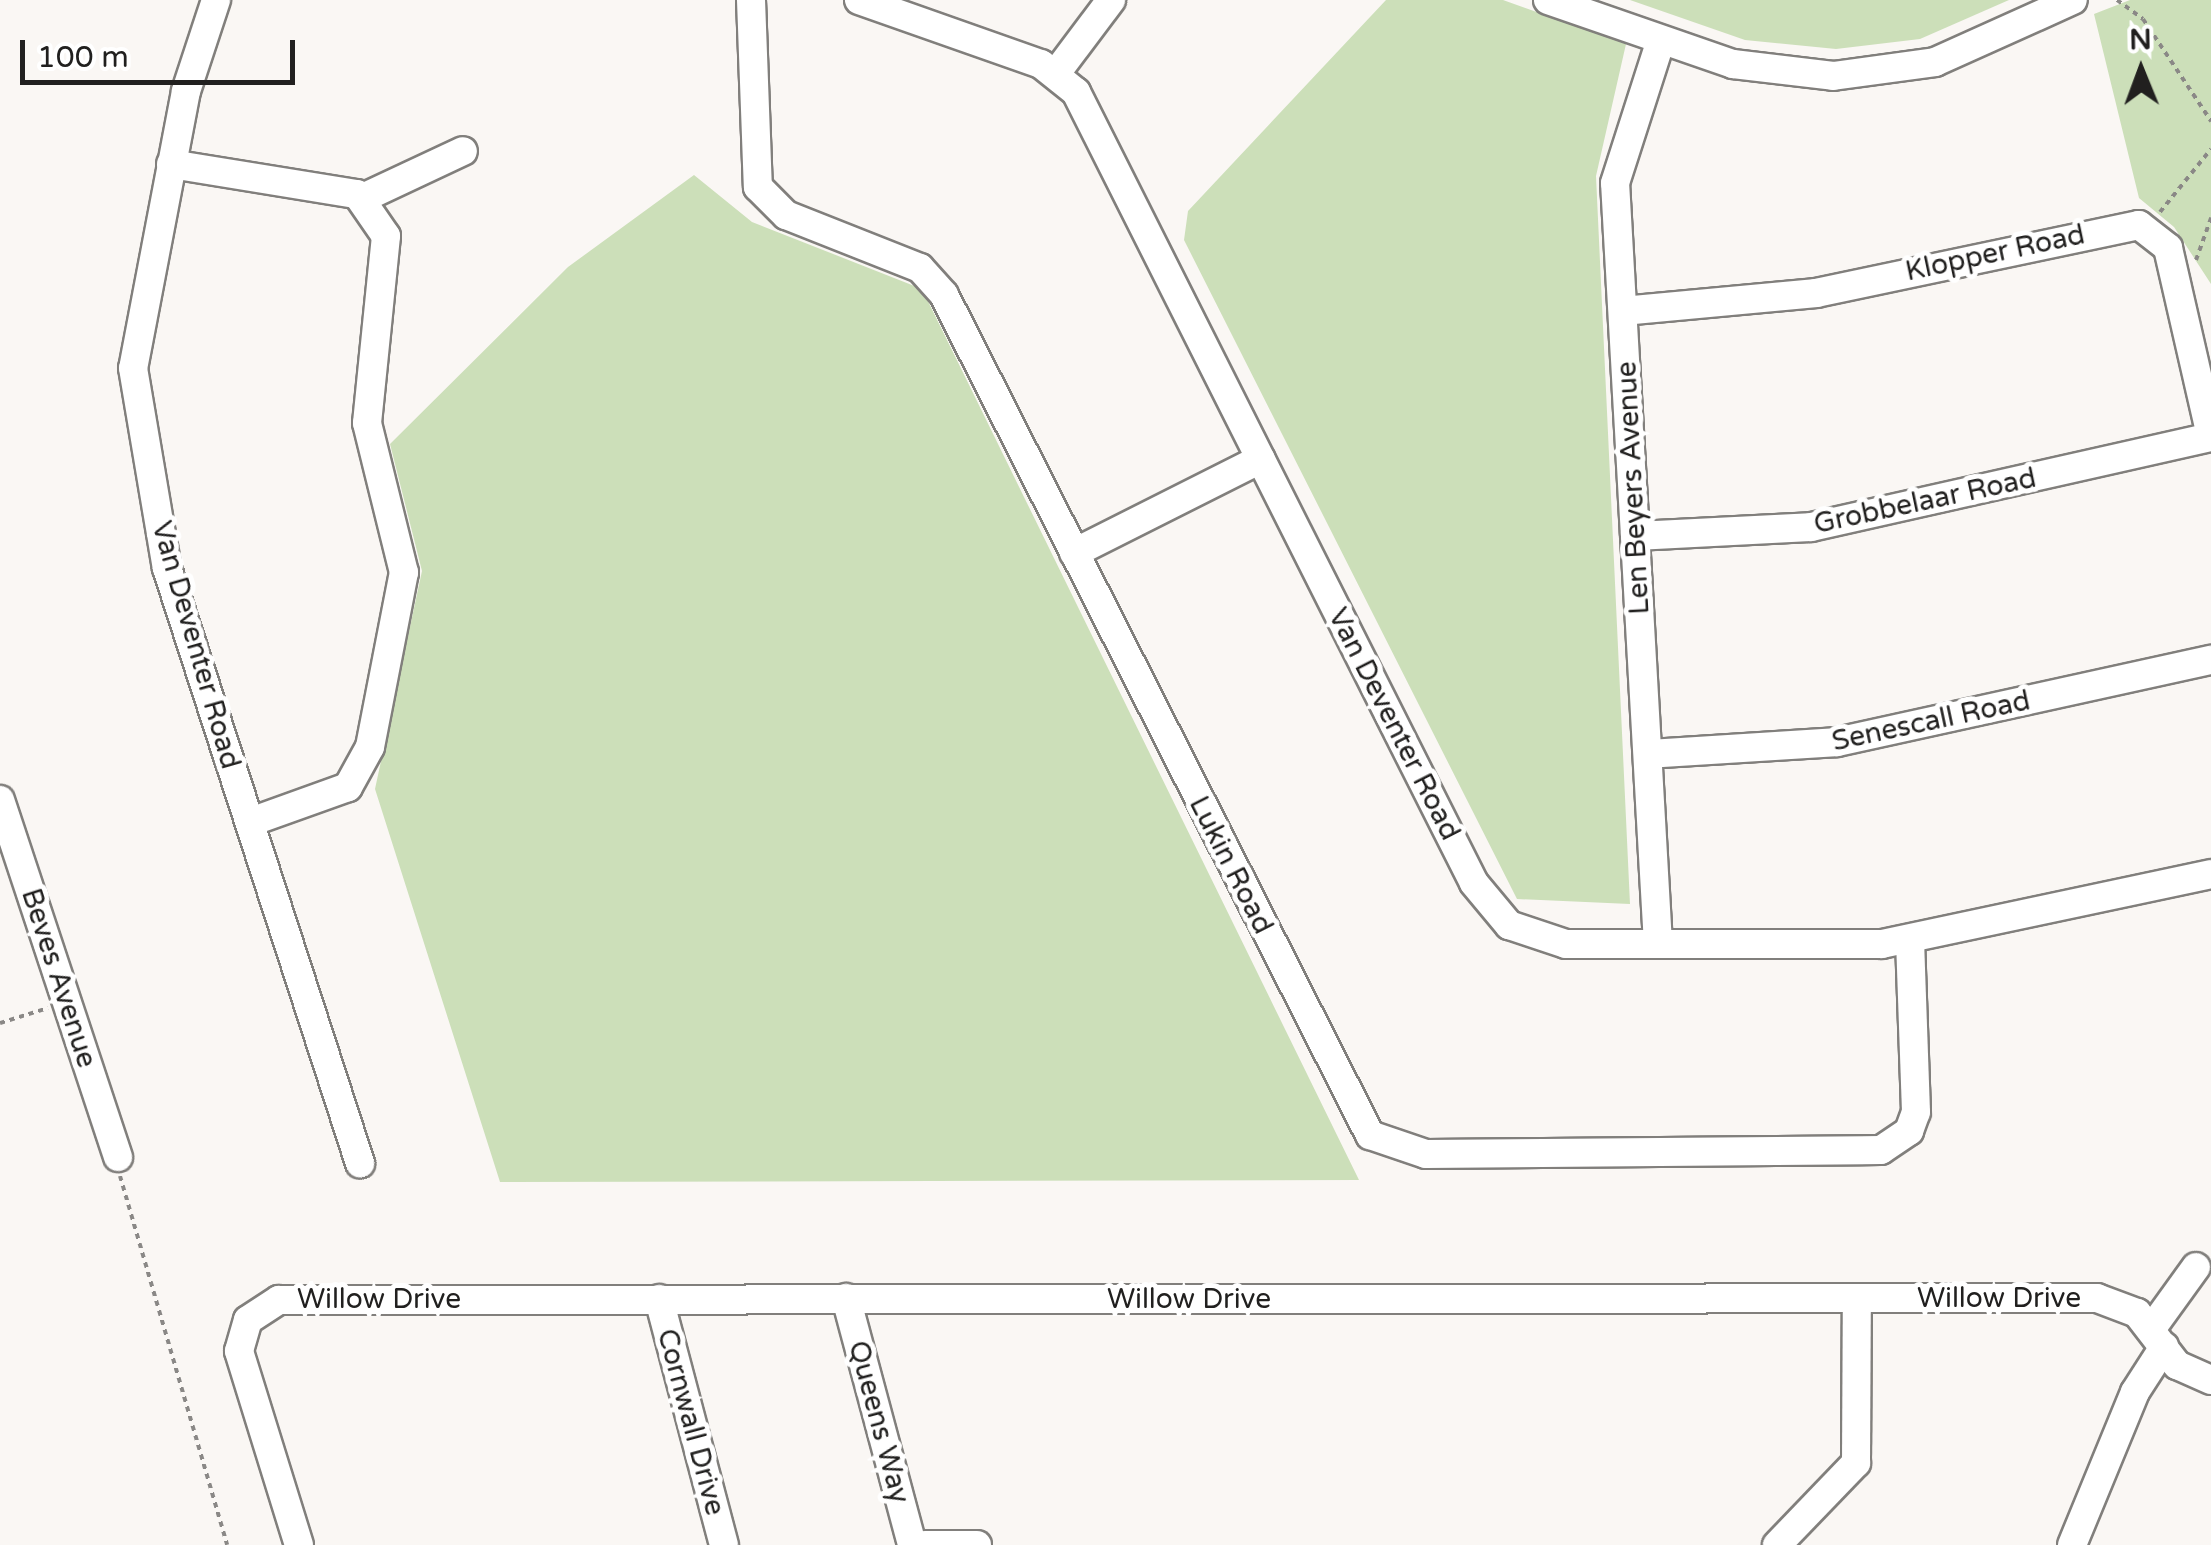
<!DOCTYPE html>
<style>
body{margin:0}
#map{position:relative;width:2211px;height:1545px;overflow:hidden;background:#faf7f4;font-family:"Varela Round",sans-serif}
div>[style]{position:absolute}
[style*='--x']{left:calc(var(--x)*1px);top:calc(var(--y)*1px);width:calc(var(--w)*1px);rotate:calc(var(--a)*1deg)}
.green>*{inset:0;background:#ccdfb9}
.path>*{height:4px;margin-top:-2px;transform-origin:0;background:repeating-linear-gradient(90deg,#8a8886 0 5px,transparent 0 10px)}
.roads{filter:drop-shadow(2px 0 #817f7c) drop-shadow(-2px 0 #817f7c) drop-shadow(0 2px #817f7c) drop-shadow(0 -2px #817f7c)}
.minor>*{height:28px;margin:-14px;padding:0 14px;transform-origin:14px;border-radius:14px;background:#fff}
span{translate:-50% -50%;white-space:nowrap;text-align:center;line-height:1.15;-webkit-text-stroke:10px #fff;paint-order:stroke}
.street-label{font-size:28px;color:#21201f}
.north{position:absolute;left:2091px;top:20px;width:100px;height:100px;-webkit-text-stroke:8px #fff;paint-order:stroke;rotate:359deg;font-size:28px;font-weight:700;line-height:40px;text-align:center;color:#21201f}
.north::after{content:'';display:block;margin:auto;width:35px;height:45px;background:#21201f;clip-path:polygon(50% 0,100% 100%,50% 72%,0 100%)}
.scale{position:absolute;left:20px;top:40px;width:275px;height:45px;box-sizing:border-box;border:5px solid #21201f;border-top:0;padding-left:12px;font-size:30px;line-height:35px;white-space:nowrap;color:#21201f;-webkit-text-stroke:8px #fff;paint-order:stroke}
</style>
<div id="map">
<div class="green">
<div style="clip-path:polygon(1386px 0,1503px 0,1626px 44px,1596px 176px,1630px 904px,1517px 899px,1184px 240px,1188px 211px)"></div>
<div style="clip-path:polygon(1630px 0,2009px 0,1920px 39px,1836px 49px,1745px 40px)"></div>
<div style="clip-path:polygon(2130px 0,2211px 0,2211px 284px,2174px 227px,2139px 198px,2094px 14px)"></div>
<div style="clip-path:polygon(694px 175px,752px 222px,922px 289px,1359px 1180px,500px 1182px,375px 789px,422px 571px,390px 444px,568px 267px)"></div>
</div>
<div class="path">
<div style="--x:2117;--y:0;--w:32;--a:36"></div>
<div style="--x:2143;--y:19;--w:123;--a:56.3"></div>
<div style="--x:2160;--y:212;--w:81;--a:-51"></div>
<div style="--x:2196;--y:260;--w:45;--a:-70.3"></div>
<div style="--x:0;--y:1023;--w:50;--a:-17.4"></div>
<div style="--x:120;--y:1176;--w:384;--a:73.8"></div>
</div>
<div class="roads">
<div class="minor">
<div style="--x:216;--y:0;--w:96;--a:108.2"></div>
<div style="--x:186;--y:91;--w:282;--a:100.8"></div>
<div style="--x:133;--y:368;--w:203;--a:80.4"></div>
<div style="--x:167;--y:568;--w:626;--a:72.03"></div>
<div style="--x:751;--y:0;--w:187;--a:87.9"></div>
<div style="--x:758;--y:187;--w:40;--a:45"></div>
<div style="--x:786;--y:215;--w:144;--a:21.6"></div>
<div style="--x:920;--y:268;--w:36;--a:48"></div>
<div style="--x:944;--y:295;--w:942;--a:63.11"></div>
<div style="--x:1370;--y:1135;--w:59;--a:18.7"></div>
<div style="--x:1426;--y:1154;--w:455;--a:-0.5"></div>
<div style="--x:1881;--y:1150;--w:34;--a:-34"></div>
<div style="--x:1909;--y:1131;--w:20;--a:-70"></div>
<div style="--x:1916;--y:1112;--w:173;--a:-92"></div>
<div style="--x:859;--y:0;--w:193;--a:19.4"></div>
<div style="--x:1041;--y:64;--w:45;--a:38.7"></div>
<div style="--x:1076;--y:92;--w:885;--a:63.29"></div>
<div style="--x:1474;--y:883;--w:55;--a:50.2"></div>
<div style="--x:1509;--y:925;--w:60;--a:18.4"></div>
<div style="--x:1566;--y:944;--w:316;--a:0"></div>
<div style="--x:1882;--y:944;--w:336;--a:-12"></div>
<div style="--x:1548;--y:0;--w:196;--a:19.1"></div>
<div style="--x:1733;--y:64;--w:101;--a:6.8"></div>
<div style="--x:1833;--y:76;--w:103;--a:-7.8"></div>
<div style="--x:1935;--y:62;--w:151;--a:-24.2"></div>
<div style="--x:1057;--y:72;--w:90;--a:-53.1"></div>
<div style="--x:171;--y:164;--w:188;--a:9.2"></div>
<div style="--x:357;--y:194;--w:51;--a:55.4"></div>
<div style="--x:386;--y:236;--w:188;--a:95.8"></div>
<div style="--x:367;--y:423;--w:154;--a:76.1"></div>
<div style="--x:404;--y:572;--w:178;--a:101"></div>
<div style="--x:370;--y:747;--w:46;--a:118.8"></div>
<div style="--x:348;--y:787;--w:104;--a:160.3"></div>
<div style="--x:365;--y:197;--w:108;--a:-25.1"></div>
<div style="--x:1623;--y:311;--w:194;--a:-5.3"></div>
<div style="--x:1816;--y:293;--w:330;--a:-11.9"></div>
<div style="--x:2139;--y:225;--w:37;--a:38"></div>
<div style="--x:2168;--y:248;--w:193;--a:77.1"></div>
<div style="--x:1635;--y:536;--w:176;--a:-2.9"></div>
<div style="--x:1811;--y:527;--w:410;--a:-12.7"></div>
<div style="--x:1074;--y:553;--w:209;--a:-26.7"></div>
<div style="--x:1648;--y:754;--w:189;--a:-3.6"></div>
<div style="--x:1837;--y:742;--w:383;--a:-12.4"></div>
<div style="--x:0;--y:800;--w:376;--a:71.7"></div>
<div style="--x:1658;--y:944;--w:762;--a:-93.23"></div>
<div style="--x:1615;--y:183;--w:150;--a:-72.2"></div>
<div style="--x:846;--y:1298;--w:256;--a:75"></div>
<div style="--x:659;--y:1299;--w:254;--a:75.2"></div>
<div style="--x:2152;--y:1328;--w:75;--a:-54.2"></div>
<div style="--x:299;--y:1545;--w:203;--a:-107.2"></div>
<div style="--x:239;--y:1351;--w:32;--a:-74"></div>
<div style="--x:248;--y:1320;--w:37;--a:-33"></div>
<div style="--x:279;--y:1300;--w:1818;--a:-0.06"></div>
<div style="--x:2097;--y:1298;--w:43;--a:20.6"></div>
<div style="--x:2137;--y:1313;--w:66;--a:52.4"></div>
<div style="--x:2177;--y:1365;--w:37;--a:24"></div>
<div style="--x:925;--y:1545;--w:52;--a:0"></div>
<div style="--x:1777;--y:1545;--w:114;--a:-46.1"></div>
<div style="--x:1856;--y:1463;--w:165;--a:-89.7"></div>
<div style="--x:2072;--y:1545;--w:165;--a:-67.6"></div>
<div style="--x:2135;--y:1392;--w:54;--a:-57.2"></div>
</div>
</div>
<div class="street-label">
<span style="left:1995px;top:253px;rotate:-12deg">Klopper Road</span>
<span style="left:1633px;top:488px;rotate:-93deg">Len Beyers Avenue</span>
<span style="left:1925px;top:501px;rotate:-12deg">Grobbelaar Road</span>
<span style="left:196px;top:645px;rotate:74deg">Van Deventer Road</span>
<span style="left:1931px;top:721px;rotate:-12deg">Senescall Road</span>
<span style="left:1394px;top:724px;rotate:63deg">Van Deventer Road</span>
<span style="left:1231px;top:865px;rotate:63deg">Lukin Road</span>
<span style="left:59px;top:978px;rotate:72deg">Beves Avenue</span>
<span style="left:1999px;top:1298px">Willow Drive</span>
<span style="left:379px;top:1299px">Willow Drive</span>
<span style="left:1189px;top:1299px">Willow Drive</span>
<span style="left:691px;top:1422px;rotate:75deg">Cornwall Drive</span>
<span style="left:879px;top:1422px;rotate:75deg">Queens Way</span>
</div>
<div class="north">N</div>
<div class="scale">100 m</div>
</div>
